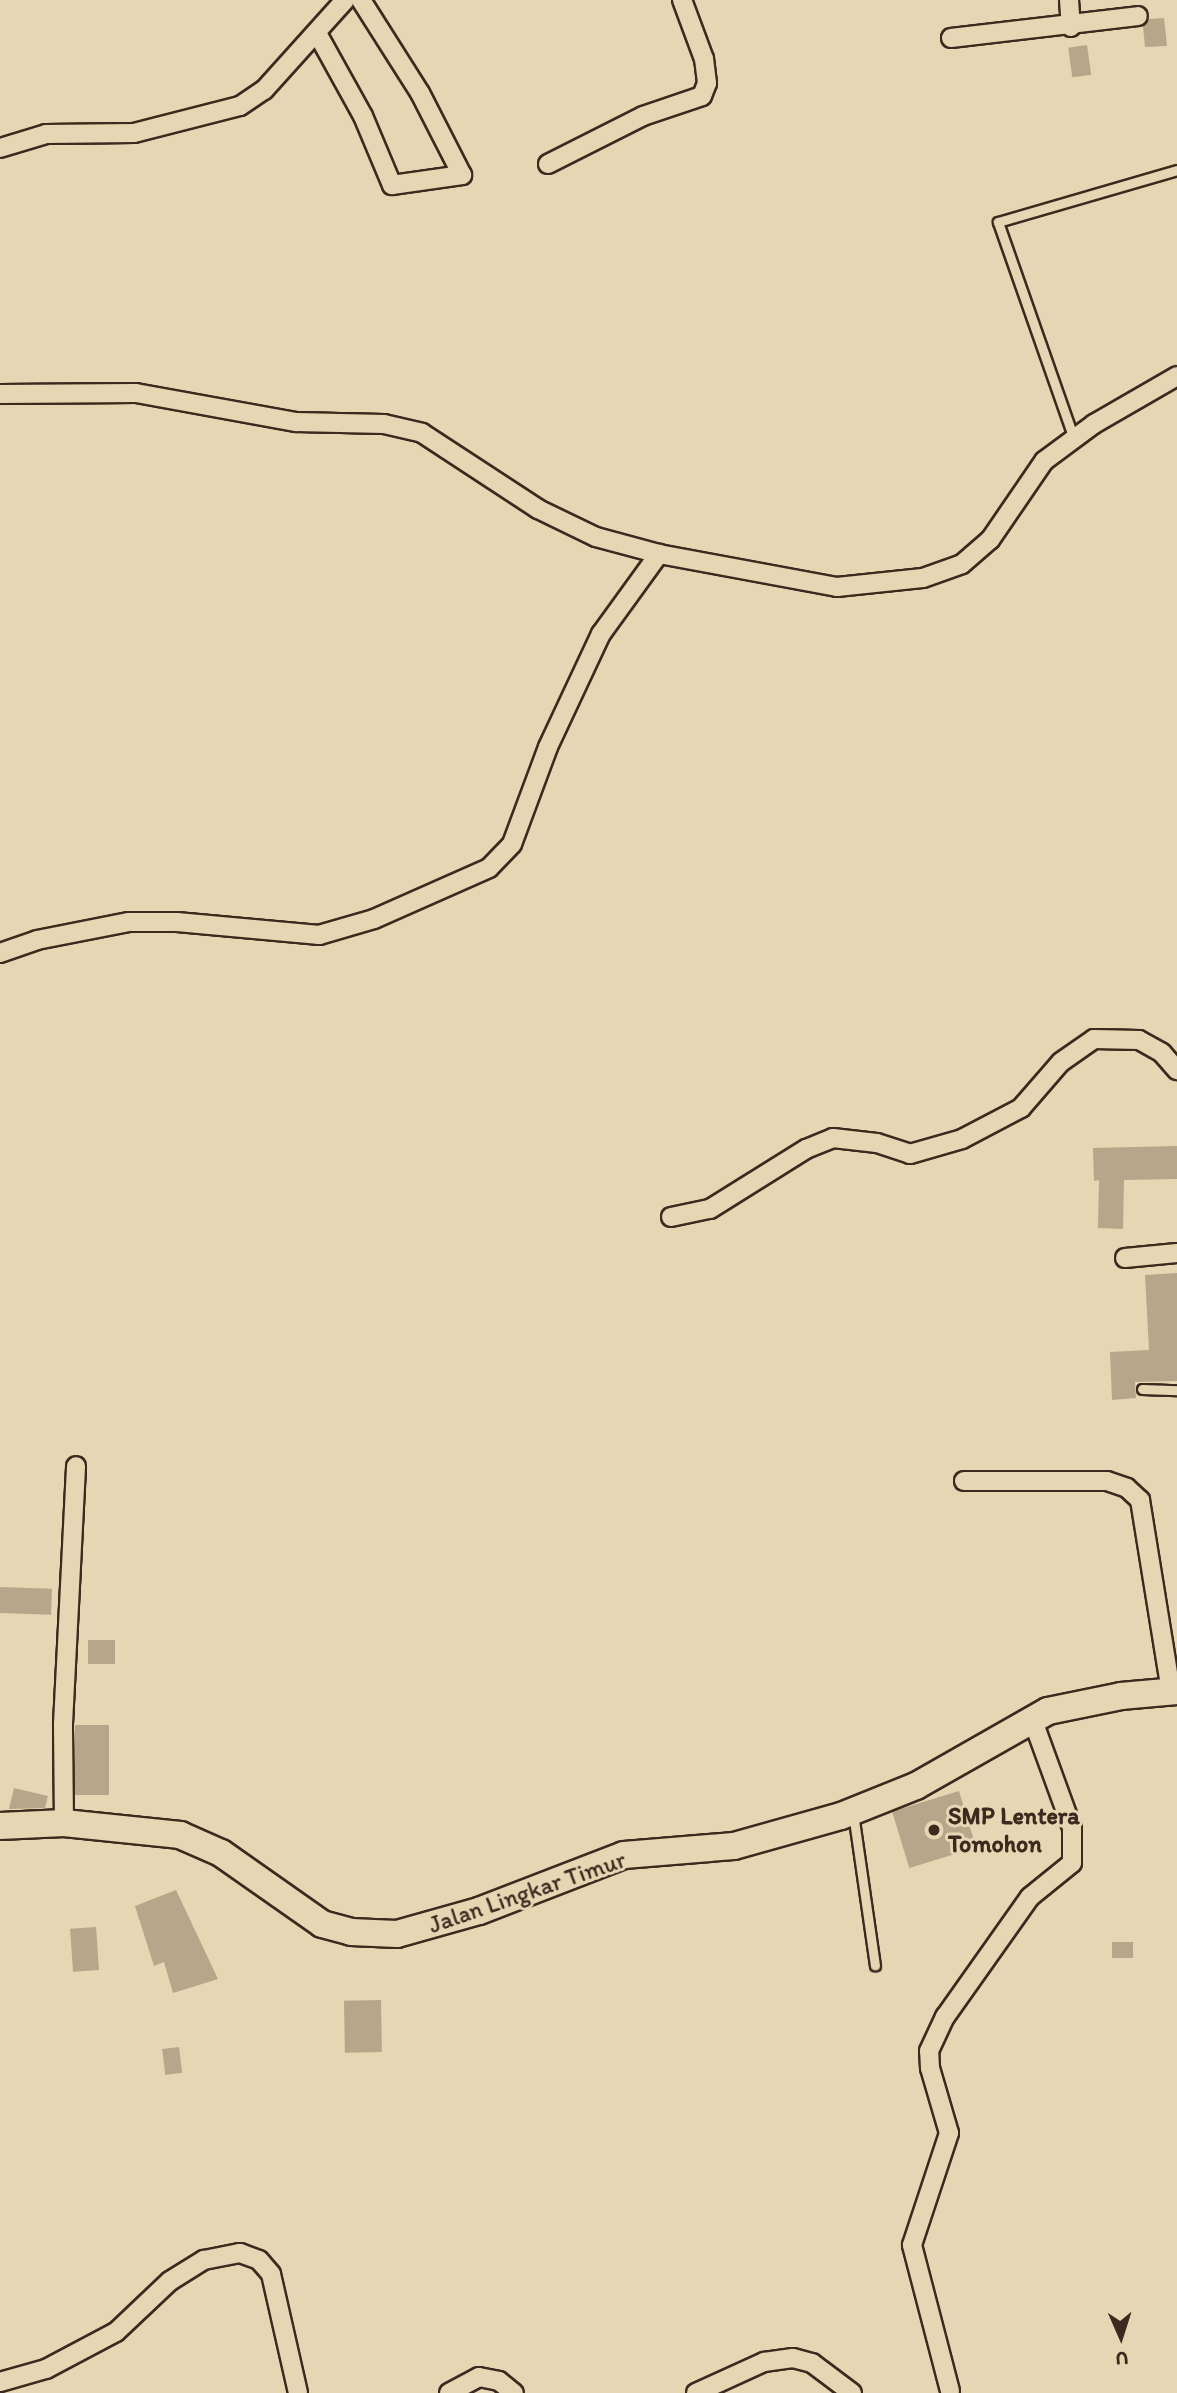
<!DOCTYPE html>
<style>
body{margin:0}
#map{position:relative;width:1177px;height:2393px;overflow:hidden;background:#e7d6b3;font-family:Itim,sans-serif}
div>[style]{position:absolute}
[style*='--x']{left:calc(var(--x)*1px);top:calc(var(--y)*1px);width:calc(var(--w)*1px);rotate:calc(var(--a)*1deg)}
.building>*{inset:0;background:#b7a689;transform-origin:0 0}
.roads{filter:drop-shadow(2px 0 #3b2a1e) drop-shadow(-2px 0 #3b2a1e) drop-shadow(0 2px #3b2a1e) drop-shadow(0 -2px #3b2a1e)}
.lane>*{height:9px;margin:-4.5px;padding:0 4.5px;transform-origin:4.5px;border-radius:4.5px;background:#e7d6b3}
.street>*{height:18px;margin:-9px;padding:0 9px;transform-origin:9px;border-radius:9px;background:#e7d6b3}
.secondary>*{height:26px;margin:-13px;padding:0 13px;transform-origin:13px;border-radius:13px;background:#e7d6b3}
.dots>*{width:19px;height:19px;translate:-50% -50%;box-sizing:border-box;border:4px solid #e7d6b3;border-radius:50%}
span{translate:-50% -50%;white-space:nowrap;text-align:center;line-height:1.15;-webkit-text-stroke:6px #e7d6b3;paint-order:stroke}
.poi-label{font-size:24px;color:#3b2a1e;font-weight:700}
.left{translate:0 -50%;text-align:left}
.street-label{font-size:24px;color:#3b2a1e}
.north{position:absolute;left:1086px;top:2302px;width:70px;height:70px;-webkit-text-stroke:5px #e7d6b3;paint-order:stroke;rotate:177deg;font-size:19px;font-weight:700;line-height:28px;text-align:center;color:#3b2a1e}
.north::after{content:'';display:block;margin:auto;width:24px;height:32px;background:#3b2a1e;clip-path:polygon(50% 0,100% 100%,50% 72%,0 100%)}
</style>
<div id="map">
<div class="building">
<div style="clip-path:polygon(1164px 18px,1167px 46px,1145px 47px,1143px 26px,1149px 19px)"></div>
<div style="left:1087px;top:45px;width:30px;height:19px;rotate:82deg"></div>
<div style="clip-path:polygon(1177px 1146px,1177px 1179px,1124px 1180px,1123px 1229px,1098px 1228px,1099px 1180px,1094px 1181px,1093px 1148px)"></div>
<div style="clip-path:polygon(1177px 1273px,1177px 1381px,1135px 1382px,1136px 1398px,1112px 1400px,1110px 1352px,1149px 1350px,1145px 1275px)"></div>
<div style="left:0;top:1587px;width:52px;height:26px;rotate:2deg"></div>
<div style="left:88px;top:1640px;width:27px;height:24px"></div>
<div style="left:75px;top:1725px;width:34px;height:70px"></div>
<div style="clip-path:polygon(14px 1788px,48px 1796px,45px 1808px,9px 1809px)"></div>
<div style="left:959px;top:1791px;width:59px;height:70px;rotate:73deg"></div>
<div style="clip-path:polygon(176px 1890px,218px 1979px,173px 1993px,164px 1962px,154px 1966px,135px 1906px)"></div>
<div style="left:96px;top:1927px;width:43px;height:26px;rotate:86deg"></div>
<div style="left:1112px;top:1942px;width:21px;height:16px"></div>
<div style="left:381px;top:2000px;width:52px;height:37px;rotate:89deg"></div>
<div style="left:179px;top:2047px;width:26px;height:17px;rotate:83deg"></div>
</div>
<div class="roads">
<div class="lane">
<div style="--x:1074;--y:439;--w:230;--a:-109.3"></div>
<div style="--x:998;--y:222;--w:186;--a:-16.2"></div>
<div style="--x:1142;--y:1389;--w:35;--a:2"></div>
<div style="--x:853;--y:1813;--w:154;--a:81.8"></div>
</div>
<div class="street">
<div style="--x:1069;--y:0;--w:27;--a:86"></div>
<div style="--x:317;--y:33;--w:95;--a:61"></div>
<div style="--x:363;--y:116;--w:75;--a:67.2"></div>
<div style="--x:392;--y:185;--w:71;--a:-8.1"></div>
<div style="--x:462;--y:175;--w:92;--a:-117.1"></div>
<div style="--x:420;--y:93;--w:110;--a:-122.4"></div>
<div style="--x:951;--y:38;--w:188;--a:-6.7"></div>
<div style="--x:0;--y:148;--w:48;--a:-16.9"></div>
<div style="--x:46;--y:134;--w:88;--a:-0.7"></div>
<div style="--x:134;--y:133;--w:109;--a:-14.3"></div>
<div style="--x:240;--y:106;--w:29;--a:-34"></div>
<div style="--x:264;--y:90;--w:121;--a:-48"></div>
<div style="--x:548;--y:164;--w:106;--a:-26.8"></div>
<div style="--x:643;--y:116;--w:62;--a:-18.7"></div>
<div style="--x:702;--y:96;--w:14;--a:-69"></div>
<div style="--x:707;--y:83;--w:24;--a:-97"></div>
<div style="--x:704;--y:59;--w:63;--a:-110.4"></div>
<div style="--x:0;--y:394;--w:136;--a:-0.4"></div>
<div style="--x:136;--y:393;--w:163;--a:10.3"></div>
<div style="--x:296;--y:422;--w:88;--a:1.3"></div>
<div style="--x:384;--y:424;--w:39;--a:13"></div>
<div style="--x:422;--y:433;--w:139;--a:33.2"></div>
<div style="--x:538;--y:509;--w:64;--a:25.8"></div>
<div style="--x:596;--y:537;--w:65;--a:15.1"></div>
<div style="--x:659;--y:554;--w:181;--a:10.5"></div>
<div style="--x:837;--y:587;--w:86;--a:-6"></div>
<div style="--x:923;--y:578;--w:41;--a:-19.7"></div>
<div style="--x:962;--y:564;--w:37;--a:-41"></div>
<div style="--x:990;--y:540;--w:96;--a:-55.6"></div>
<div style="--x:1044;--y:461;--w:62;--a:-36.5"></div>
<div style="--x:1094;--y:424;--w:96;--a:-30"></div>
<div style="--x:0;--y:953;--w:39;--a:-19"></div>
<div style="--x:37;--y:940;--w:94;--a:-11.1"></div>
<div style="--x:129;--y:922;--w:48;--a:0"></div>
<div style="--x:177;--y:922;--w:143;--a:5.2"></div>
<div style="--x:319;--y:935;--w:57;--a:-16.2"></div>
<div style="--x:374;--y:919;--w:126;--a:-23.9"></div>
<div style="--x:489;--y:868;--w:33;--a:-46"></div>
<div style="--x:512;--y:844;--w:103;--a:-69.6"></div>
<div style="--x:548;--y:747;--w:125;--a:-64.9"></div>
<div style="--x:601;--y:634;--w:99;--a:-54.1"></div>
<div style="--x:671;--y:1217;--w:40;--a:-12"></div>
<div style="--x:710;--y:1209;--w:113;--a:-32"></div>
<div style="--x:806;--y:1149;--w:29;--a:-22"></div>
<div style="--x:833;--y:1138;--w:44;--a:6.5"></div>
<div style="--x:877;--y:1143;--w:35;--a:18"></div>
<div style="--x:910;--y:1154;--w:54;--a:-16.1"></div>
<div style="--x:962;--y:1139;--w:67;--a:-27.7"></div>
<div style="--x:1021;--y:1108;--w:61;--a:-49"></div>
<div style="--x:1061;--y:1062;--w:40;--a:-34.9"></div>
<div style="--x:1094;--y:1039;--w:45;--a:1.3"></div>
<div style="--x:1139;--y:1040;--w:26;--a:29"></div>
<div style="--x:1162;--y:1053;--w:23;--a:49"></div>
<div style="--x:1125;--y:1258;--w:52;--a:-5.5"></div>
<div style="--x:964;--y:1481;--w:143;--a:0"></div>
<div style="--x:1107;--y:1481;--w:21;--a:19"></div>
<div style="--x:1127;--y:1488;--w:18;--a:43"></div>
<div style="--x:1140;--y:1500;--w:193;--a:80.8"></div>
<div style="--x:64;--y:1823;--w:99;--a:-90.6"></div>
<div style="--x:63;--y:1724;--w:258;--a:-87.1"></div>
<div style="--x:0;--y:2382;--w:48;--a:-15.8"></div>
<div style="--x:46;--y:2369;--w:79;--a:-27.9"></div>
<div style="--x:116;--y:2332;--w:74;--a:-43.4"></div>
<div style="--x:170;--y:2281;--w:40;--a:-32"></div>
<div style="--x:204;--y:2260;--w:37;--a:-11"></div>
<div style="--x:240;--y:2253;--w:20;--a:20"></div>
<div style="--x:259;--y:2260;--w:18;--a:49"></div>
<div style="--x:271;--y:2274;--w:122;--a:77.2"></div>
<div style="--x:950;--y:2391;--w:151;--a:-104.6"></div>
<div style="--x:912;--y:2245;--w:118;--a:-71.7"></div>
<div style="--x:949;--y:2133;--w:68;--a:-106.3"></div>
<div style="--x:930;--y:2068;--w:17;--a:-93"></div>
<div style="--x:929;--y:2051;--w:38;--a:-65"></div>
<div style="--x:945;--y:2017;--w:147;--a:-54.7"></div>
<div style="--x:1030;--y:1897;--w:54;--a:-39"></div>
<div style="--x:1072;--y:1863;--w:35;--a:-90"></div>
<div style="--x:1072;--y:1828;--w:117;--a:-110"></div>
<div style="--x:449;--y:2393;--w:34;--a:-28"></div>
<div style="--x:479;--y:2377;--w:20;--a:11"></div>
<div style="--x:499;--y:2381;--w:19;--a:39"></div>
<div style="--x:696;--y:2393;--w:75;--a:-24.5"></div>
<div style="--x:764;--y:2362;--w:29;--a:-8"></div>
<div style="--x:793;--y:2358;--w:20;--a:15"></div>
<div style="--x:812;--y:2363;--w:50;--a:36.9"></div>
</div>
<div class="secondary">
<div style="--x:0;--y:1826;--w:64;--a:-2.7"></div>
<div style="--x:64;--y:1823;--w:117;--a:5.9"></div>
<div style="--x:180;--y:1835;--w:45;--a:23.7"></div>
<div style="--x:221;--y:1853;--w:123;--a:35.1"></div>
<div style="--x:322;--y:1924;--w:30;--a:15"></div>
<div style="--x:351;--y:1932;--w:46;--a:2.5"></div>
<div style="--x:397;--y:1934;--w:85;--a:-15.7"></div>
<div style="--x:479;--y:1911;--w:155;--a:-21.1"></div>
<div style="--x:624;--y:1855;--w:110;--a:-4.7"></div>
<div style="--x:734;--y:1846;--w:111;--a:-15.7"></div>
<div style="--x:841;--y:1816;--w:81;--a:-21.8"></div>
<div style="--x:916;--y:1786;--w:152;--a:-29.6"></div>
<div style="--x:1048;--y:1711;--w:75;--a:-11.6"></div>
<div style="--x:1121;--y:1696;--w:56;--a:-5.1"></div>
</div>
</div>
<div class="dots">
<div style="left:934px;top:1830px;background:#3b2a1e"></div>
</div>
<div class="poi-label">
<span class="left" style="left:948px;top:1830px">SMP Lentera<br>Tomohon</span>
</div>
<div class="street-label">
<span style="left:527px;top:1892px;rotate:-19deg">Jalan Lingkar Timur</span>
</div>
<div class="north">U</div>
</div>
